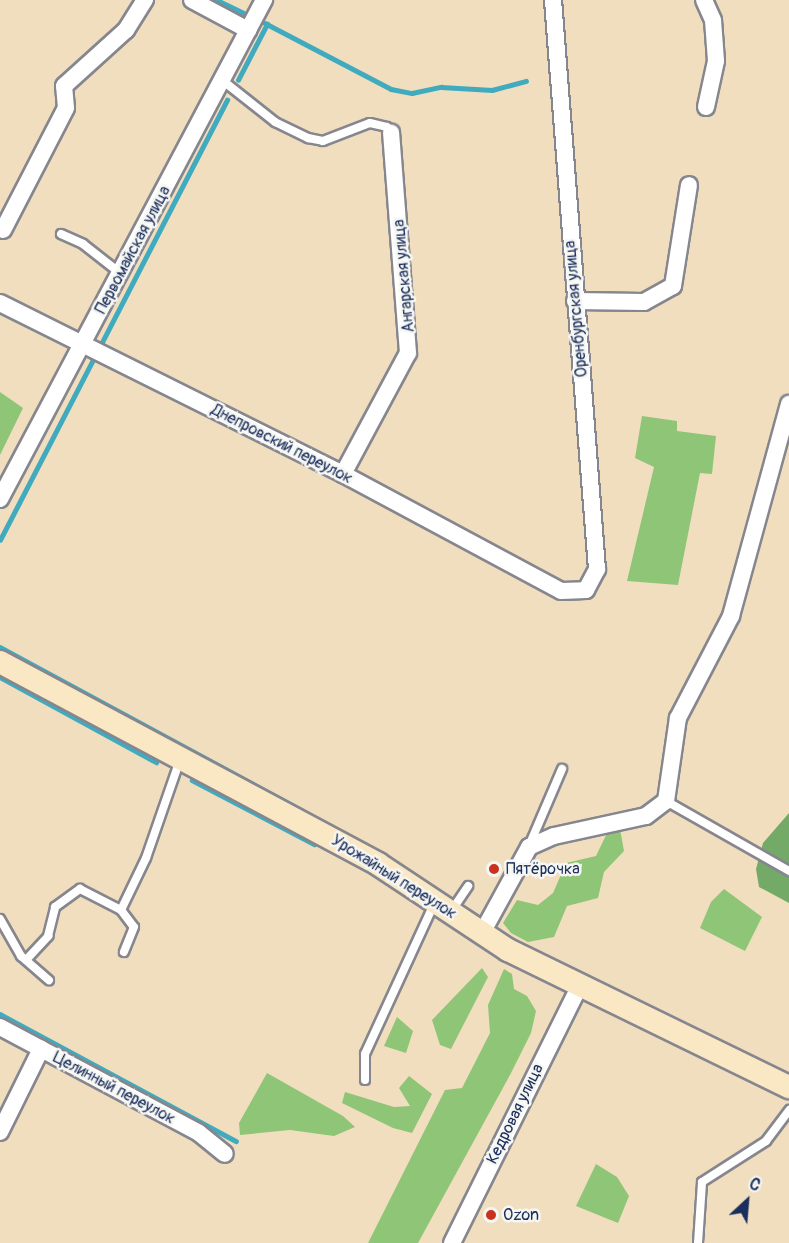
<!DOCTYPE html>
<meta charset="utf-8">
<style>
body{margin:0}
#map{position:relative;width:789px;height:1243px;overflow:hidden;background:#f1debf;font-family:Pangolin,sans-serif}
div>[style]{position:absolute}
[style*='--x']{left:calc(var(--x)*1px);top:calc(var(--y)*1px);width:calc(var(--w)*1px);rotate:calc(var(--a)*1deg)}
.green>*{inset:0;background:#8fc577}
.forest>*{inset:0;background:#73aa68}
.stream>*{height:4.5px;margin:-2.25px;padding:0 2.25px;transform-origin:2.25px;border-radius:2.25px;background:#40aabf}
.roads{filter:drop-shadow(2px 0 #86868e) drop-shadow(-2px 0 #86868e) drop-shadow(0 2px #86868e) drop-shadow(0 -2px #86868e)}
.lane>*{height:8px;margin:-4px;padding:0 4px;transform-origin:4px;border-radius:4px;background:#fff}
.street>*{height:16px;margin:-8px;padding:0 8px;transform-origin:8px;border-radius:8px;background:#fff}
.secondary>*{height:22px;margin:-11px;padding:0 11px;transform-origin:11px;border-radius:11px;background:#fae7c3}
.dots>*{width:16px;height:16px;translate:-50% -50%;box-sizing:border-box;border:3px solid #f6f6f2;border-radius:50%}
span{translate:-50% -50%;white-space:nowrap;text-align:center;line-height:1.15;-webkit-text-stroke:5px #f6f6f2;paint-order:stroke}
.street-label{font-size:16px;color:#1b2f5e}
.poi-label{font-size:16px;color:#1b2f5e}
.left{translate:0 -50%;text-align:left}
.north{position:absolute;left:717px;top:1171px;width:60px;height:60px;-webkit-text-stroke:4px #f6f6f2;paint-order:stroke;rotate:26deg;font-size:16px;font-weight:700;line-height:24px;text-align:center;color:#1b2f5e}
.north::after{content:'';display:block;margin:auto;width:21px;height:27px;background:#1b2f5e;clip-path:polygon(50% 0,100% 100%,50% 72%,0 100%)}
</style>
<div id="map">
<div class="green">
<div style="clip-path:polygon(0 392px,23px 408px,0 455px)"></div>
<div style="clip-path:polygon(642px 416px,677px 421px,677px 431px,716px 436px,712px 474px,700px 473px,678px 585px,627px 581px,654px 467px,635px 458px)"></div>
<div style="clip-path:polygon(609px 829px,620px 829px,624px 851px,604px 872px,598px 898px,567px 906px,554px 937px,528px 942px,511px 933px,503px 923px,517px 900px,538px 905px,553px 893px,566px 863px,596px 856px)"></div>
<div style="clip-path:polygon(724px 889px,762px 917px,745px 951px,700px 928px,711px 902px)"></div>
<div style="clip-path:polygon(482px 968px,488px 977px,451px 1049px,440px 1045px,432px 1020px)"></div>
<div style="clip-path:polygon(504px 969px,512px 974px,514px 989px,527px 996px,536px 1011px,531px 1033px,510px 1075px,418px 1243px,368px 1243px,445px 1090px,462px 1088px,490px 1033px,488px 1005px)"></div>
<div style="clip-path:polygon(397px 1017px,413px 1031px,406px 1053px,384px 1046px)"></div>
<div style="clip-path:polygon(267px 1073px,343px 1116px,355px 1127px,334px 1136px,290px 1130px,240px 1135px,239px 1123px)"></div>
<div style="clip-path:polygon(409px 1076px,432px 1094px,412px 1133px,393px 1128px,342px 1103px,345px 1092px,394px 1107px,410px 1106px,399px 1088px)"></div>
<div style="clip-path:polygon(596px 1164px,617px 1177px,629px 1196px,618px 1223px,576px 1206px)"></div>
</div>
<div class="forest">
<div style="clip-path:polygon(789px 813px,789px 903px,759px 887px,756px 869px,763px 843px)"></div>
</div>
<div class="stream">
<div style="--x:217;--y:0;--w:30;--a:26"></div>
<div style="--x:265;--y:23;--w:142;--a:27.6"></div>
<div style="--x:391;--y:89;--w:21;--a:11"></div>
<div style="--x:412;--y:93;--w:30;--a:-12"></div>
<div style="--x:441;--y:87;--w:51;--a:3.4"></div>
<div style="--x:492;--y:90;--w:35;--a:-15"></div>
<div style="--x:238;--y:80;--w:63;--a:-62.6"></div>
<div style="--x:99;--y:348;--w:279;--a:-62.7"></div>
<div style="--x:0;--y:540;--w:207;--a:-62.7"></div>
<div style="--x:0;--y:647;--w:343;--a:28.4"></div>
<div style="--x:0;--y:677;--w:178;--a:28.6"></div>
<div style="--x:192;--y:780;--w:138;--a:27.7"></div>
<div style="--x:0;--y:1014;--w:268;--a:28.3"></div>
</div>
<div class="roads">
<div class="lane">
<div style="--x:222;--y:80;--w:68;--a:38.4"></div>
<div style="--x:275;--y:122;--w:37;--a:26"></div>
<div style="--x:308;--y:138;--w:15;--a:11"></div>
<div style="--x:323;--y:141;--w:50;--a:-21"></div>
<div style="--x:370;--y:123;--w:17;--a:13"></div>
<div style="--x:387;--y:127;--w:7;--a:56"></div>
<div style="--x:61;--y:234;--w:24;--a:24"></div>
<div style="--x:83;--y:244;--w:47;--a:38.1"></div>
<div style="--x:666;--y:801;--w:142;--a:29.6"></div>
<div style="--x:529;--y:846;--w:84;--a:-66.8"></div>
<div style="--x:121;--y:910;--w:58;--a:-64.3"></div>
<div style="--x:146;--y:858;--w:104;--a:-70.9"></div>
<div style="--x:452;--y:910;--w:29;--a:-56"></div>
<div style="--x:0;--y:919;--w:43;--a:60.4"></div>
<div style="--x:21;--y:956;--w:37;--a:41"></div>
<div style="--x:26;--y:960;--w:33;--a:-47"></div>
<div style="--x:48;--y:936;--w:30;--a:-76"></div>
<div style="--x:55;--y:907;--w:31;--a:-36"></div>
<div style="--x:80;--y:889;--w:46;--a:27.1"></div>
<div style="--x:121;--y:910;--w:21;--a:53"></div>
<div style="--x:134;--y:927;--w:27;--a:112"></div>
<div style="--x:365;--y:1080;--w:26;--a:-90"></div>
<div style="--x:365;--y:1054;--w:165;--a:-65.3"></div>
<div style="--x:698;--y:1243;--w:61;--a:-86.2"></div>
<div style="--x:702;--y:1182;--w:76;--a:-32.6"></div>
<div style="--x:766;--y:1141;--w:39;--a:-53"></div>
</div>
<div class="street">
<div style="--x:192;--y:0;--w:64;--a:28.2"></div>
<div style="--x:704;--y:0;--w:22;--a:66"></div>
<div style="--x:713;--y:20;--w:41;--a:85.8"></div>
<div style="--x:716;--y:61;--w:47;--a:102.3"></div>
<div style="--x:3;--y:230;--w:137;--a:-62.7"></div>
<div style="--x:66;--y:108;--w:22;--a:-95"></div>
<div style="--x:64;--y:86;--w:84;--a:-42.1"></div>
<div style="--x:126;--y:30;--w:36;--a:-58"></div>
<div style="--x:575;--y:301;--w:69;--a:0.8"></div>
<div style="--x:644;--y:302;--w:33;--a:-29"></div>
<div style="--x:673;--y:286;--w:102;--a:-81"></div>
<div style="--x:0;--y:303;--w:383;--a:26.5"></div>
<div style="--x:343;--y:474;--w:247;--a:28.2"></div>
<div style="--x:561;--y:591;--w:25;--a:-2"></div>
<div style="--x:586;--y:590;--w:24;--a:-62"></div>
<div style="--x:597;--y:569;--w:571;--a:-94.42"></div>
<div style="--x:343;--y:474;--w:137;--a:-61.8"></div>
<div style="--x:408;--y:353;--w:221;--a:-94.4"></div>
<div style="--x:0;--y:499;--w:565;--a:-62.12"></div>
<div style="--x:482;--y:933;--w:98;--a:-61.3"></div>
<div style="--x:529;--y:847;--w:27;--a:-24"></div>
<div style="--x:554;--y:836;--w:94;--a:-12.3"></div>
<div style="--x:646;--y:816;--w:25;--a:-37"></div>
<div style="--x:666;--y:801;--w:84;--a:-81.8"></div>
<div style="--x:678;--y:718;--w:115;--a:-62.5"></div>
<div style="--x:731;--y:616;--w:220;--a:-74.7"></div>
<div style="--x:0;--y:1027;--w:225;--a:28"></div>
<div style="--x:199;--y:1133;--w:33;--a:39"></div>
<div style="--x:0;--y:1132;--w:93;--a:-63.7"></div>
<div style="--x:452;--y:1243;--w:288;--a:-63.6"></div>
</div>
<div class="secondary">
<div style="--x:0;--y:662;--w:429;--a:28.1"></div>
<div style="--x:378;--y:864;--w:156;--a:33.5"></div>
<div style="--x:508;--y:950;--w:313;--a:26"></div>
</div>
</div>
<div class="dots">
<div style="left:494px;top:869px;background:#c8321e"></div>
<div style="left:491px;top:1215px;background:#c8321e"></div>
</div>
<div class="street-label">
<span style="left:133px;top:250px;rotate:-62deg">Первомайская улица</span>
<span style="left:404px;top:276px;rotate:-95deg">Ангарская улица</span>
<span style="left:576px;top:309px;rotate:-95deg">Оренбургская улица</span>
<span style="left:282px;top:444px;rotate:27deg">Днепровский переулок</span>
<span style="left:394px;top:877px;rotate:32deg">Урожайный переулок</span>
<span style="left:114px;top:1088px;rotate:28deg">Целинный переулок</span>
<span style="left:515px;top:1114px;rotate:-64deg">Кедровая улица</span>
</div>
<div class="poi-label">
<span class="left" style="left:506px;top:869px">Пятёрочка</span>
<span class="left" style="left:503px;top:1215px">Ozon</span>
</div>
<div class="north">С</div>
</div>
